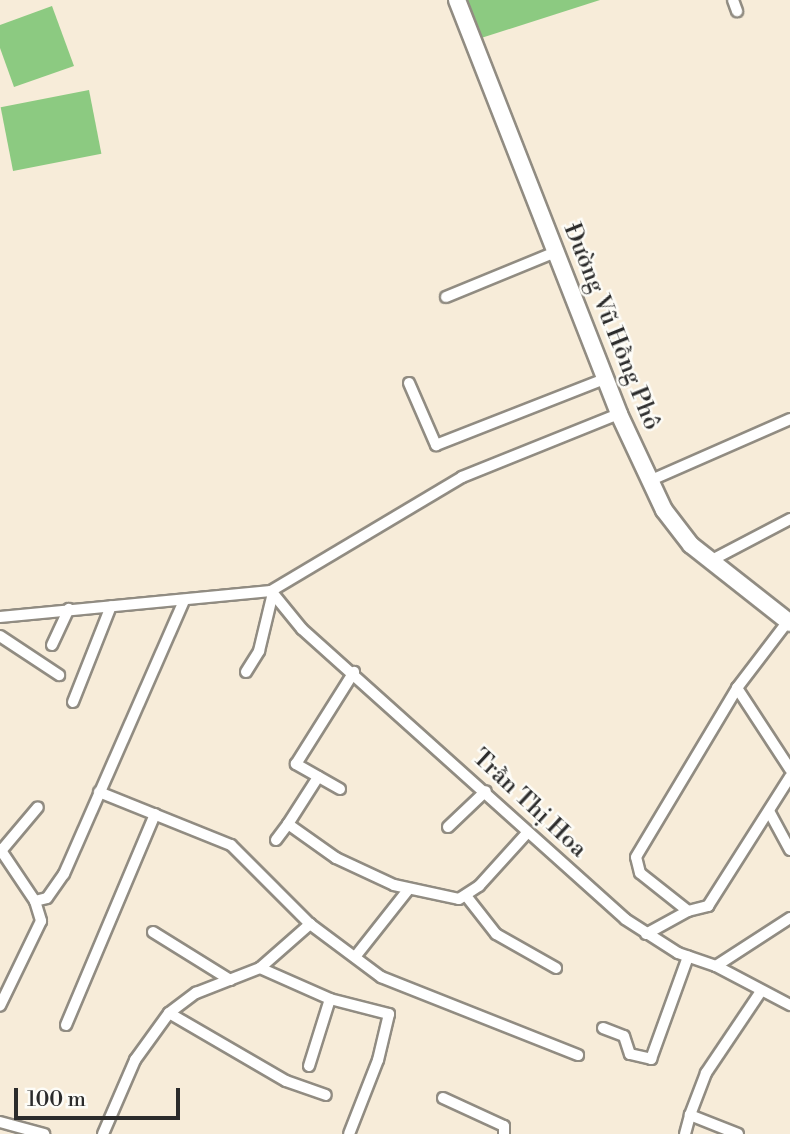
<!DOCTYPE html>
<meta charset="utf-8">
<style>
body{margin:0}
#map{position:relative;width:790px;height:1134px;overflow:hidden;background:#f7ecd9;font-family:"Libre Bodoni",serif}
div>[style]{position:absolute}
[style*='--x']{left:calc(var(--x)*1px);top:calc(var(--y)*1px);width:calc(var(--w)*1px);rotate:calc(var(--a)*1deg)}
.green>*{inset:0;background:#8cca81;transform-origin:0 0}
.roads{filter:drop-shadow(2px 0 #918c82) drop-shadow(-2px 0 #918c82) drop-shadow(0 2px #918c82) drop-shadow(0 -2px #918c82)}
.street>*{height:10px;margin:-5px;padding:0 5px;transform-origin:5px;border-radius:5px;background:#fff}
.secondary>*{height:16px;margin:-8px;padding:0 8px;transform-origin:8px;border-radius:8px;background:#fff}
span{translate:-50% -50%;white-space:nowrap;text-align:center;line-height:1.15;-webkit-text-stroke:5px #fdfcf7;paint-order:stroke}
.street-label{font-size:24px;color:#2b2b2b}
.scale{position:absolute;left:14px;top:1088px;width:166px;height:32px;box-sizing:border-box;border:4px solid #2b2b2b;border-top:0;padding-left:9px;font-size:21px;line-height:24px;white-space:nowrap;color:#2b2b2b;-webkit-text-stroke:5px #fdfcf7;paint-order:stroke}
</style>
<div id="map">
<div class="green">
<div style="clip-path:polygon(464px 0,600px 0,478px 39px)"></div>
<div style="clip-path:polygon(52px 6px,74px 66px,14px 87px,0 48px,0 25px)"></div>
<div style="left:89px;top:90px;width:65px;height:90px;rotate:79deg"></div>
</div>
<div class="roads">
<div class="street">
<div style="--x:733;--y:0;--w:12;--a:70"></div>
<div style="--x:446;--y:297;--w:121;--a:-22.3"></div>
<div style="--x:409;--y:383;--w:68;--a:66.5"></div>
<div style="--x:436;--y:445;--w:184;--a:-21.4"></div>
<div style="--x:649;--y:481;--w:154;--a:-23.7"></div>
<div style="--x:712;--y:560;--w:88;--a:-27.7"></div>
<div style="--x:271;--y:591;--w:49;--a:50.8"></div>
<div style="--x:302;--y:629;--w:434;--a:41.9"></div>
<div style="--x:625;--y:919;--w:63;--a:32.7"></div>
<div style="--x:678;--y:953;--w:40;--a:18.9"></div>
<div style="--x:716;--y:966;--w:84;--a:27.8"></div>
<div style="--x:0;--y:617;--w:272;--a:-5.5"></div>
<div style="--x:271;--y:591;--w:222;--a:-30.8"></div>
<div style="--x:462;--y:477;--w:169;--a:-21.9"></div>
<div style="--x:0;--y:636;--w:71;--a:33.5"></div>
<div style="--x:52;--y:645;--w:40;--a:-65"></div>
<div style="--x:246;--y:672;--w:25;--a:-58"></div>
<div style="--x:259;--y:651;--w:56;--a:-76.5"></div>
<div style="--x:737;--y:688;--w:97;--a:56.8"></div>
<div style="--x:73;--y:702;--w:103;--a:-68.4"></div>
<div style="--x:340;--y:789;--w:51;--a:-150.4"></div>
<div style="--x:296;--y:764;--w:109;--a:-57.8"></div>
<div style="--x:99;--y:792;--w:142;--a:21.9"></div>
<div style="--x:231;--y:845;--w:112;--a:45"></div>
<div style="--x:310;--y:924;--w:89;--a:36.7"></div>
<div style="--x:381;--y:977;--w:212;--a:21.6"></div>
<div style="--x:770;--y:813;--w:42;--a:61.6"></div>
<div style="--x:288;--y:824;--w:56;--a:-57.4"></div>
<div style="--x:448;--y:827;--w:52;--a:-43.5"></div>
<div style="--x:276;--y:840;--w:20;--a:-53"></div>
<div style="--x:288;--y:824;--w:59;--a:35.3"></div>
<div style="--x:336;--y:858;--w:64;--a:25"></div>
<div style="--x:394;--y:885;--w:66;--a:12.2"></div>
<div style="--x:459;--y:899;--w:24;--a:-33"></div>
<div style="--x:479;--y:886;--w:72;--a:-47.8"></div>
<div style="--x:0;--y:849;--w:63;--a:56.1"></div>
<div style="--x:35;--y:901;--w:21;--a:73"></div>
<div style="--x:41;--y:921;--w:94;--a:115.8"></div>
<div style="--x:1;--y:851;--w:57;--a:-49.9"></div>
<div style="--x:467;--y:897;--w:47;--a:51.9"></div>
<div style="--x:496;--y:934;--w:69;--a:29.5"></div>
<div style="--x:35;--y:901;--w:12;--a:-14"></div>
<div style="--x:47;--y:898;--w:29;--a:-55"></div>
<div style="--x:64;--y:874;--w:299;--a:-66.3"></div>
<div style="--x:688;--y:911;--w:61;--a:-141.6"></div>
<div style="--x:640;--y:873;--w:16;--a:-104"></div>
<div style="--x:636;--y:857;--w:197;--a:-59.1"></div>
<div style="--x:737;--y:688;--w:84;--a:-52.7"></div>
<div style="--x:153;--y:932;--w:91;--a:31.9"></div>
<div style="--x:646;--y:934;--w:48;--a:-28.7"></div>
<div style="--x:688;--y:911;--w:21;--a:-14"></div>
<div style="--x:708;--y:906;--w:153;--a:-57.6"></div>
<div style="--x:355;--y:957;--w:85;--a:-51.7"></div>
<div style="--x:716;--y:966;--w:88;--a:-33"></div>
<div style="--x:260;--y:968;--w:77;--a:23.9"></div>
<div style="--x:330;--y:999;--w:61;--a:14.3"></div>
<div style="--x:389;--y:1014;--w:47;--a:103.4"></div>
<div style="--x:378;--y:1060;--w:79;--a:111.4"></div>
<div style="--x:169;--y:1013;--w:135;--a:30.2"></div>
<div style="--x:286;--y:1081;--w:42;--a:19.3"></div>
<div style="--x:66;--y:1025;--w:229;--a:-67.1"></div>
<div style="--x:603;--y:1028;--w:22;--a:21"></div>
<div style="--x:624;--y:1036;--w:19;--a:72"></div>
<div style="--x:630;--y:1054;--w:22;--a:13"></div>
<div style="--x:651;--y:1059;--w:109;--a:-70.1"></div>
<div style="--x:309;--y:1066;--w:70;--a:-72.6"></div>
<div style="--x:443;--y:1098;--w:67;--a:24.7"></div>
<div style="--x:504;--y:1126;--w:8;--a:90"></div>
<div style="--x:0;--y:1122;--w:46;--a:15.3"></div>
<div style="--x:103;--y:1134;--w:81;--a:-66.6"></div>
<div style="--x:135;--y:1060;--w:58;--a:-54.1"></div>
<div style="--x:169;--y:1013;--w:34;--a:-37"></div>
<div style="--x:196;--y:993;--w:69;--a:-21.3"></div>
<div style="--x:260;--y:968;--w:67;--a:-41.3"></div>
<div style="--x:685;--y:1134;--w:20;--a:-75"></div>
<div style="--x:738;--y:1134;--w:52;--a:-158.4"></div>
<div style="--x:690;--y:1115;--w:45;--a:-69.1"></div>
<div style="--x:706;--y:1073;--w:99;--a:-56.1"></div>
</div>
<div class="secondary">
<div style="--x:457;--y:0;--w:445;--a:68.6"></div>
<div style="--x:619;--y:414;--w:106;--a:64.9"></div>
<div style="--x:664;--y:510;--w:44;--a:52.4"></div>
<div style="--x:691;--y:545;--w:126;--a:38.2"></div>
</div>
</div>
<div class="street-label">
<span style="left:611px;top:327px;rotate:68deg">Đường Vũ Hồng Phô</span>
<span style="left:529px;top:804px;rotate:43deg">Trần Thị Hoa</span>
</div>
<div class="scale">100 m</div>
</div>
